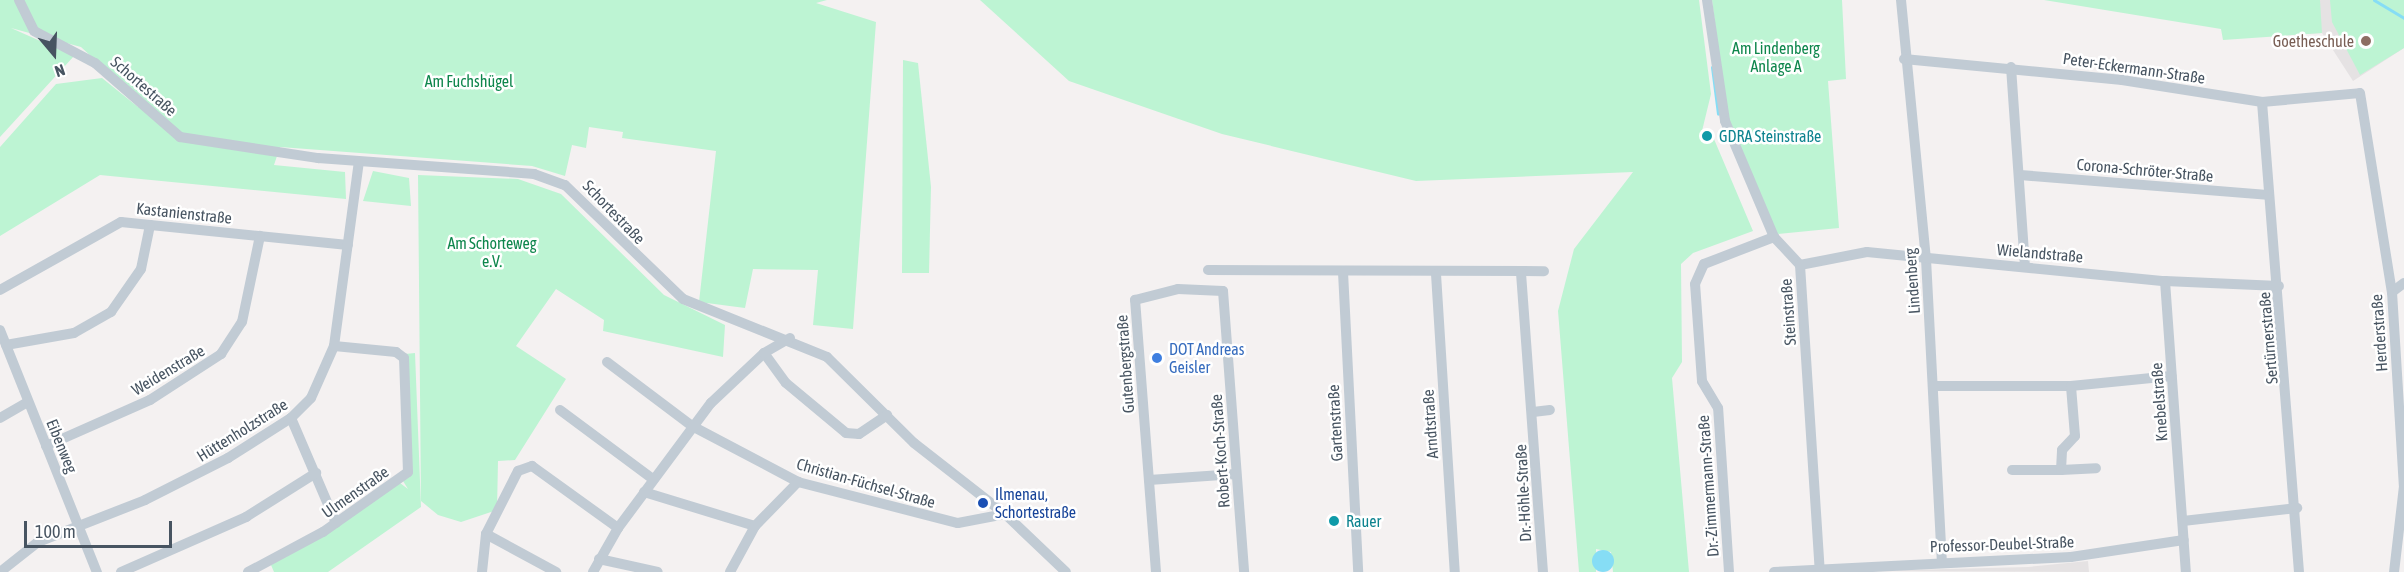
<!DOCTYPE html>
<meta charset="utf-8">
<style>
body{margin:0}
#map{position:relative;width:2404px;height:572px;overflow:hidden;background:#f4f1f1;font-family:"Asap Condensed",sans-serif}
div>[style]{position:absolute}
[style*='--x']{left:calc(var(--x)*1px);top:calc(var(--y)*1px);width:calc(var(--w)*1px);rotate:calc(var(--a)*1deg)}
.education>*{inset:0;background:#e5e2e3}
.green>*{inset:0;background:#bdf4d3}
.water>*{inset:0;background:#86ddf5}
.round{border-radius:50%}
.stream>*{height:3px;margin:-1.5px;padding:0 1.5px;transform-origin:1.5px;border-radius:1.5px;background:#86ddf5}
.minor>*{height:10px;margin:-5px;padding:0 5px;transform-origin:5px;border-radius:5px;background:#c1cbd4}
.dots>*{width:16px;height:16px;translate:-50% -50%;box-sizing:border-box;border:3px solid #fff;border-radius:50%}
span{translate:-50% -50%;white-space:nowrap;text-align:center;line-height:1.15;-webkit-text-stroke:5px #fff;paint-order:stroke}
.education-label{font-size:16px;color:#785e54}
.right{translate:-100% -50%;text-align:right}
.park-label{font-size:16px;color:#0e864c}
.street-label{font-size:16px;color:#475461}
.culture-label{font-size:16px;color:#0d838f}
.left{translate:0 -50%;text-align:left}
.shop-label{font-size:16px;color:#366cbe}
.transit-label{font-size:16px;color:#164399}
.north{position:absolute;left:24px;top:24px;width:60px;height:60px;-webkit-text-stroke:4px #fff;paint-order:stroke;rotate:161deg;font-size:16px;font-weight:700;line-height:24px;text-align:center;color:#475461}
.north::after{content:'';display:block;margin:auto;width:21px;height:27px;background:#475461;clip-path:polygon(50% 0,100% 100%,50% 72%,0 100%)}
.scale{position:absolute;left:24px;top:521px;width:148px;height:27px;box-sizing:border-box;border:3px solid #475461;border-top:0;padding-left:8px;font-size:18px;line-height:21px;white-space:nowrap;color:#475461;-webkit-text-stroke:4px #fff;paint-order:stroke}
</style>
<div id="map">
<div class="education">
<div style="clip-path:polygon(2290px 0,2404px 0,2404px 48px,2353px 81px,2322px 33px,2291px 35px)"></div>
<div style="clip-path:polygon(2088px 561px,2089px 572px,1865px 571px,2028px 567px)"></div>
</div>
<div class="green">
<div style="clip-path:polygon(0 0,827px 0,816px 3px,876px 22px,853px 329px,813px 325px,818px 270px,753px 269px,745px 308px,699px 302px,716px 151px,622px 138px,623px 132px,589px 127px,586px 148px,572px 145px,565px 176px,532px 166px,280px 147px,274px 165px,345px 172px,346px 199px,100px 175px,0 236px,0 147px,56px 84px,102px 78px,138px 107px,143px 104px,81px 47px,11px 28px,74px 56px,0 137px)"></div>
<div style="clip-path:polygon(980px 0,1699px 0,1711px 94px,1702px 131px,1711px 132px,1753px 231px,1693px 253px,1681px 264px,1682px 362px,1672px 378px,1689px 572px,1613px 572px,1611px 552px,1596px 549px,1596px 572px,1579px 572px,1558px 311px,1574px 249px,1633px 172px,1416px 181px,1222px 134px,1069px 81px)"></div>
<div style="clip-path:polygon(1712px 0,1842px 0,1846px 79px,1828px 81px,1839px 228px,1777px 234px,1726px 112px)"></div>
<div style="clip-path:polygon(2044px 0,2320px 0,2322px 33px,2223px 40px,2221px 29px)"></div>
<div style="clip-path:polygon(2330px 0,2404px 0,2404px 48px,2360px 75px,2332px 22px)"></div>
<div style="clip-path:polygon(903px 60px,918px 63px,931px 187px,929px 273px,902px 273px)"></div>
<div style="clip-path:polygon(373px 171px,409px 178px,411px 206px,363px 201px)"></div>
<div style="clip-path:polygon(418px 175px,518px 179px,561px 194px,664px 295px,725px 325px,723px 357px,603px 331px,604px 320px,556px 289px,516px 346px,566px 379px,515px 460px,498px 461px,497px 510px,461px 522px,438px 515px,421px 501px)"></div>
<div style="clip-path:polygon(415px 353px,421px 507px,328px 572px,274px 572px,271px 565px,400px 483px,408px 489px,403px 481px,405px 354px)"></div>
</div>
<div class="water">
<div class="round" style="left:1592px;top:550px;width:22px;height:22px"></div>
</div>
<div class="stream">
<div style="--x:2374;--y:0;--w:35;--a:31"></div>
<div style="--x:1712;--y:67;--w:47;--a:82.7"></div>
</div>
<div class="minor">
<div style="--x:19;--y:0;--w:34;--a:64"></div>
<div style="--x:34;--y:31;--w:69;--a:27.7"></div>
<div style="--x:95;--y:63;--w:113;--a:41"></div>
<div style="--x:180;--y:137;--w:140;--a:8.7"></div>
<div style="--x:318;--y:158;--w:217;--a:4.2"></div>
<div style="--x:534;--y:174;--w:33;--a:20"></div>
<div style="--x:565;--y:185;--w:164;--a:44"></div>
<div style="--x:683;--y:299;--w:155;--a:21.9"></div>
<div style="--x:827;--y:357;--w:122;--a:44.7"></div>
<div style="--x:914;--y:443;--w:115;--a:38"></div>
<div style="--x:1005;--y:514;--w:84;--a:43.6"></div>
<div style="--x:1707;--y:0;--w:122;--a:81.5"></div>
<div style="--x:1725;--y:121;--w:126;--a:67.1"></div>
<div style="--x:1774;--y:237;--w:38;--a:47"></div>
<div style="--x:1800;--y:265;--w:308;--a:86.3"></div>
<div style="--x:1901;--y:0;--w:260;--a:84.5"></div>
<div style="--x:1926;--y:259;--w:302;--a:87"></div>
<div style="--x:1904;--y:59;--w:219;--a:5.5"></div>
<div style="--x:2122;--y:80;--w:142;--a:8.9"></div>
<div style="--x:2262;--y:102;--w:98;--a:-5.2"></div>
<div style="--x:2360;--y:93;--w:202;--a:80.9"></div>
<div style="--x:2392;--y:292;--w:194;--a:86.5"></div>
<div style="--x:2404;--y:486;--w:87;--a:96.6"></div>
<div style="--x:2011;--y:67;--w:199;--a:86"></div>
<div style="--x:2262;--y:102;--w:471;--a:85.5"></div>
<div style="--x:2020;--y:175;--w:248;--a:4.6"></div>
<div style="--x:1800;--y:265;--w:68;--a:-11"></div>
<div style="--x:1867;--y:252;--w:299;--a:5.6"></div>
<div style="--x:2165;--y:281;--w:114;--a:2.5"></div>
<div style="--x:1208;--y:270;--w:336;--a:0.2"></div>
<div style="--x:1343;--y:272;--w:300;--a:87.1"></div>
<div style="--x:1521;--y:273;--w:300;--a:85.8"></div>
<div style="--x:1436;--y:274;--w:299;--a:86.4"></div>
<div style="--x:2165;--y:281;--w:292;--a:85.9"></div>
<div style="--x:0;--y:290;--w:139;--a:-29.3"></div>
<div style="--x:121;--y:222;--w:228;--a:5.8"></div>
<div style="--x:2392;--y:292;--w:15;--a:-37"></div>
<div style="--x:0;--y:330;--w:261;--a:68.2"></div>
<div style="--x:6;--y:345;--w:69;--a:-10"></div>
<div style="--x:74;--y:333;--w:43;--a:-29.6"></div>
<div style="--x:111;--y:312;--w:52;--a:-55.1"></div>
<div style="--x:141;--y:269;--w:45;--a:-78.4"></div>
<div style="--x:764;--y:353;--w:37;--a:54"></div>
<div style="--x:786;--y:383;--w:78;--a:39.8"></div>
<div style="--x:846;--y:433;--w:13;--a:4"></div>
<div style="--x:859;--y:434;--w:34;--a:-34"></div>
<div style="--x:607;--y:362;--w:106;--a:37"></div>
<div style="--x:692;--y:426;--w:120;--a:27.8"></div>
<div style="--x:798;--y:482;--w:165;--a:14.4"></div>
<div style="--x:958;--y:523;--w:48;--a:-10.8"></div>
<div style="--x:1933;--y:386;--w:138;--a:0"></div>
<div style="--x:2071;--y:386;--w:101;--a:-5.7"></div>
<div style="--x:560;--y:410;--w:116;--a:36.6"></div>
<div style="--x:1533;--y:412;--w:17;--a:-7"></div>
<div style="--x:0;--y:418;--w:32;--a:-30"></div>
<div style="--x:291;--y:418;--w:114;--a:66.8"></div>
<div style="--x:46;--y:446;--w:114;--a:-23.9"></div>
<div style="--x:150;--y:400;--w:85;--a:-32.9"></div>
<div style="--x:221;--y:354;--w:38;--a:-57"></div>
<div style="--x:242;--y:322;--w:88;--a:-78.2"></div>
<div style="--x:2012;--y:470;--w:49;--a:0"></div>
<div style="--x:2061;--y:470;--w:20;--a:-87"></div>
<div style="--x:2062;--y:450;--w:19;--a:-47"></div>
<div style="--x:2075;--y:436;--w:50;--a:-94.6"></div>
<div style="--x:2061;--y:470;--w:35;--a:-3"></div>
<div style="--x:1149;--y:480;--w:87;--a:-3.9"></div>
<div style="--x:644;--y:492;--w:116;--a:17"></div>
<div style="--x:2183;--y:521;--w:115;--a:-6.5"></div>
<div style="--x:486;--y:534;--w:80;--a:28.5"></div>
<div style="--x:599;--y:559;--w:60;--a:12.4"></div>
<div style="--x:0;--y:572;--w:48;--a:-38.3"></div>
<div style="--x:38;--y:542;--w:115;--a:-21.4"></div>
<div style="--x:145;--y:500;--w:93;--a:-26.8"></div>
<div style="--x:228;--y:458;--w:75;--a:-32.4"></div>
<div style="--x:291;--y:418;--w:28;--a:-45"></div>
<div style="--x:311;--y:398;--w:57;--a:-66.1"></div>
<div style="--x:334;--y:346;--w:186;--a:-82.3"></div>
<div style="--x:121;--y:572;--w:137;--a:-23.7"></div>
<div style="--x:246;--y:517;--w:83;--a:-32.2"></div>
<div style="--x:248;--y:572;--w:85;--a:-28.1"></div>
<div style="--x:323;--y:532;--w:104;--a:-35.2"></div>
<div style="--x:408;--y:472;--w:114;--a:-92"></div>
<div style="--x:404;--y:358;--w:10;--a:-143"></div>
<div style="--x:396;--y:352;--w:62;--a:-174.5"></div>
<div style="--x:482;--y:572;--w:38;--a:-84"></div>
<div style="--x:486;--y:534;--w:71;--a:-63.1"></div>
<div style="--x:518;--y:471;--w:15;--a:-20"></div>
<div style="--x:532;--y:466;--w:106;--a:35.8"></div>
<div style="--x:593;--y:572;--w:51;--a:-60.4"></div>
<div style="--x:618;--y:528;--w:156;--a:-53.4"></div>
<div style="--x:711;--y:403;--w:73;--a:-43.3"></div>
<div style="--x:764;--y:353;--w:30;--a:-30"></div>
<div style="--x:730;--y:572;--w:52;--a:-61.5"></div>
<div style="--x:755;--y:526;--w:62;--a:-45.7"></div>
<div style="--x:1156;--y:572;--w:273;--a:-94.4"></div>
<div style="--x:1135;--y:300;--w:44;--a:-14.3"></div>
<div style="--x:1178;--y:289;--w:45;--a:2.5"></div>
<div style="--x:1223;--y:291;--w:282;--a:85.7"></div>
<div style="--x:1729;--y:572;--w:164;--a:-93.8"></div>
<div style="--x:1718;--y:408;--w:31;--a:-121"></div>
<div style="--x:1702;--y:381;--w:97;--a:-94.1"></div>
<div style="--x:1695;--y:284;--w:22;--a:-66"></div>
<div style="--x:1704;--y:264;--w:75;--a:-21.1"></div>
<div style="--x:1774;--y:572;--w:297;--a:-2.9"></div>
<div style="--x:2071;--y:557;--w:114;--a:-8.6"></div>
</div>
<div class="dots">
<div style="left:2366px;top:41px;background:#8d6e63"></div>
<div style="left:1707px;top:136px;background:#0f9aa8"></div>
<div style="left:1157px;top:358px;background:#3f7fe0"></div>
<div style="left:983px;top:503px;background:#1a4fb4"></div>
<div style="left:1334px;top:521px;background:#0f9aa8"></div>
</div>
<div class="education-label">
<span class="right" style="left:2354px;top:41px">Goetheschule</span>
</div>
<div class="park-label">
<span style="left:1776px;top:57px">Am Lindenberg<br>Anlage A</span>
<span style="left:469px;top:81px">Am Fuchshügel</span>
<span style="left:492px;top:252px">Am Schorteweg<br>e.V.</span>
</div>
<div class="street-label">
<span style="left:2134px;top:68px;rotate:8deg">Peter-Eckermann-Straße</span>
<span style="left:144px;top:86px;rotate:41deg">Schortestraße</span>
<span style="left:2145px;top:170px;rotate:5deg">Corona-Schröter-Straße</span>
<span style="left:614px;top:212px;rotate:46deg">Schortestraße</span>
<span style="left:184px;top:213px;rotate:6deg">Kastanienstraße</span>
<span style="left:2040px;top:253px;rotate:5deg">Wielandstraße</span>
<span style="left:1912px;top:281px;rotate:-94deg">Lindenberg</span>
<span style="left:1788px;top:312px;rotate:-94deg">Steinstraße</span>
<span style="left:2379px;top:333px;rotate:-94deg">Herderstraße</span>
<span style="left:2268px;top:338px;rotate:-95deg">Sertürnerstraße</span>
<span style="left:1125px;top:364px;rotate:-94deg">Gutenbergstraße</span>
<span style="left:168px;top:370px;rotate:-31deg">Weidenstraße</span>
<span style="left:2159px;top:402px;rotate:-94deg">Knebelstraße</span>
<span style="left:1335px;top:423px;rotate:-93deg">Gartenstraße</span>
<span style="left:1430px;top:424px;rotate:-94deg">Arndtstraße</span>
<span style="left:242px;top:430px;rotate:-32deg">Hüttenholzstraße</span>
<span style="left:62px;top:446px;rotate:68deg">Eibenweg</span>
<span style="left:1220px;top:451px;rotate:-94deg">Robert-Koch-Straße</span>
<span style="left:866px;top:483px;rotate:16deg">Christian-Füchsel-Straße</span>
<span style="left:1708px;top:486px;rotate:-94deg">Dr.-Zimmermann-Straße</span>
<span style="left:355px;top:492px;rotate:-35deg">Ulmenstraße</span>
<span style="left:1523px;top:493px;rotate:-93deg">Dr.-Höhle-Straße</span>
<span style="left:2002px;top:544px;rotate:-2deg">Professor-Deubel-Straße</span>
</div>
<div class="culture-label">
<span class="left" style="left:1719px;top:136px">GDRA Steinstraße</span>
<span class="left" style="left:1346px;top:521px">Rauer</span>
</div>
<div class="shop-label">
<span class="left" style="left:1169px;top:358px">DOT Andreas<br>Geisler</span>
</div>
<div class="transit-label">
<span class="left" style="left:995px;top:503px">Ilmenau,<br>Schortestraße</span>
</div>
<div class="north">N</div>
<div class="scale">100 m</div>
</div>
